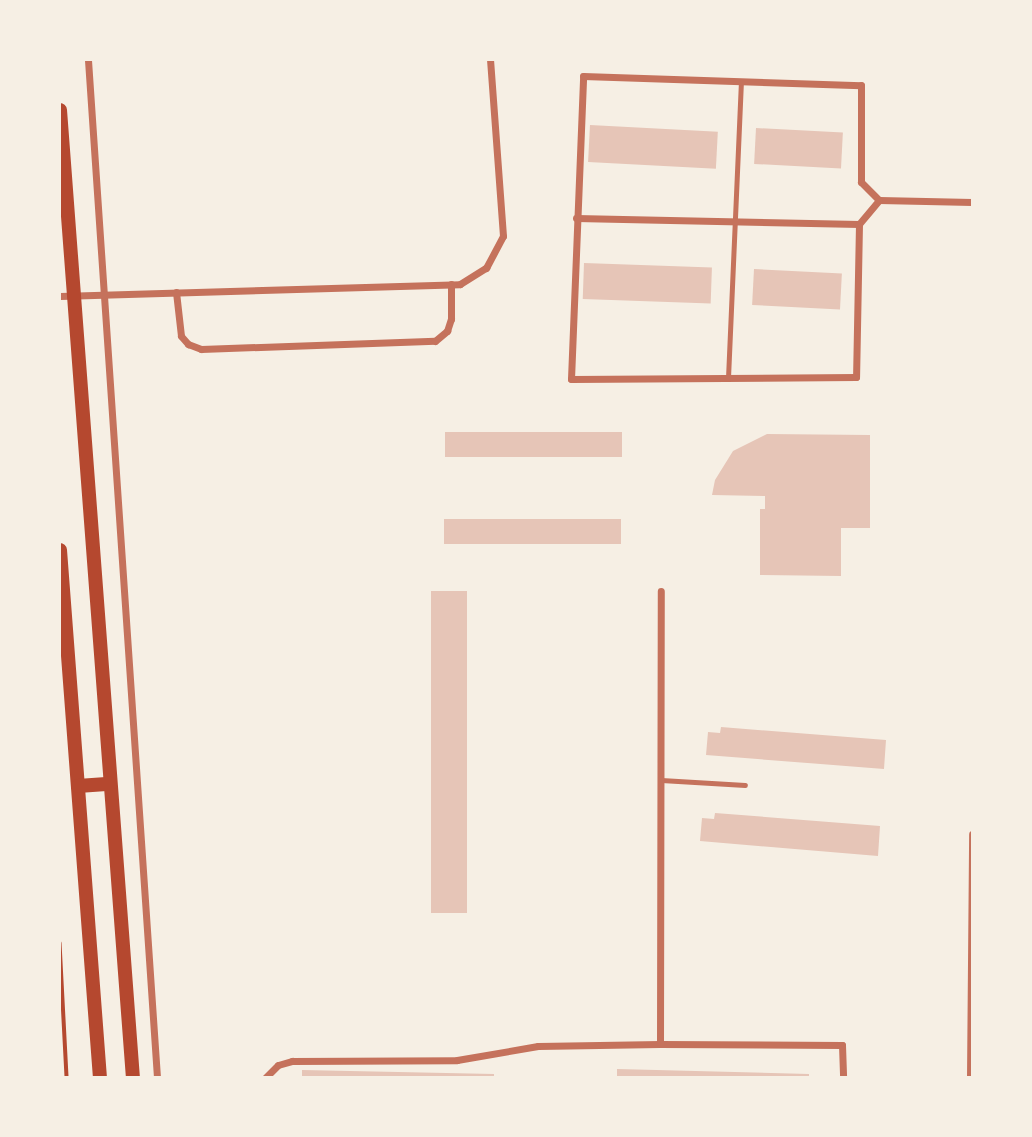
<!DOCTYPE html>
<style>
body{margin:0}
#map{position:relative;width:1032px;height:1137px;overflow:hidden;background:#f6efe4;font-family:"PT Sans Narrow",sans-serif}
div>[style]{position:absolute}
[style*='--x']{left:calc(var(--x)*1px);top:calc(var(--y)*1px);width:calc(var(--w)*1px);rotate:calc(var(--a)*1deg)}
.building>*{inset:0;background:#e6c5b7;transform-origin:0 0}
.path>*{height:3.5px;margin:-1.75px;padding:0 1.75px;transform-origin:1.75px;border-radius:1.75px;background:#b5482f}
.service>*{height:5px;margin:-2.5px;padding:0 2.5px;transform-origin:2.5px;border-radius:2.5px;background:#c5725c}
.minor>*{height:7px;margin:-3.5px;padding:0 3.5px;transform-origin:3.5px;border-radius:3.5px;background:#c5725c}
.secondary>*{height:14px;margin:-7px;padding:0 7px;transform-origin:7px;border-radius:7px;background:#b5482f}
span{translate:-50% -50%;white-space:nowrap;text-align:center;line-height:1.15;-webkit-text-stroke:6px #f6efe4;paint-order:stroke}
.frame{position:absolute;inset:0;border:61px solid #f6efe4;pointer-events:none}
</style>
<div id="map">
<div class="building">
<div style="left:590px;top:125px;width:128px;height:37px;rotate:3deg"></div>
<div style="left:756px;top:128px;width:87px;height:36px;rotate:3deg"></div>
<div style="left:584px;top:263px;width:128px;height:36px;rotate:2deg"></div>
<div style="left:754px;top:269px;width:88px;height:36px;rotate:3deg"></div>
<div style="left:445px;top:432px;width:177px;height:25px"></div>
<div style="clip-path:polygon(767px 434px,870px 435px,870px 528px,841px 528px,841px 576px,760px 575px,760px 509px,765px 509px,765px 496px,712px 495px,715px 480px,733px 451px)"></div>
<div style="left:444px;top:519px;width:177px;height:25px"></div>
<div style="left:431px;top:591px;width:36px;height:322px"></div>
<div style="clip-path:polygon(721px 727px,886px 740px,884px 769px,706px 755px,708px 732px,720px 733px)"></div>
<div style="clip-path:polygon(715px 813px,880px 826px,878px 856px,700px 841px,702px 818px,714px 819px)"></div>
<div style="clip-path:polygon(617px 1069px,809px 1074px,809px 1078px,617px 1078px)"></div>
<div style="clip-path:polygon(302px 1070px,494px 1074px,494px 1078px,302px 1078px)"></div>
</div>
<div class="path">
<div style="--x:60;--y:943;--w:135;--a:87"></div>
</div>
<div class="service">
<div style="--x:728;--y:378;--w:297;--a:-87.5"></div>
<div style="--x:661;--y:780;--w:84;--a:3.4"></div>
</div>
<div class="minor">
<div style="--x:88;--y:60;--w:1020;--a:86.12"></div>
<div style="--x:576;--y:218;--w:283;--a:1.2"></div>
<div style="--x:859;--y:224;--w:31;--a:-50"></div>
<div style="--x:879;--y:200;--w:93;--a:1.2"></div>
<div style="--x:859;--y:224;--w:153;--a:91.1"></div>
<div style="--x:856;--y:377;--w:285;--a:179.6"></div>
<div style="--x:571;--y:379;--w:303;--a:-87.7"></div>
<div style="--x:583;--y:76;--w:278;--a:1.9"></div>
<div style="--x:861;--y:85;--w:97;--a:90"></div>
<div style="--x:861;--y:182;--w:25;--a:45"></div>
<div style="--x:176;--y:292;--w:44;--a:83.5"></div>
<div style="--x:181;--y:336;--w:11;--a:49"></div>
<div style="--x:188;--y:344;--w:14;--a:21"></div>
<div style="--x:201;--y:349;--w:234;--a:-2"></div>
<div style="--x:435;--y:341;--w:16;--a:-40"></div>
<div style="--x:447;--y:331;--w:13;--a:-72"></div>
<div style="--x:451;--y:319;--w:35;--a:-90"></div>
<div style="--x:60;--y:296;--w:400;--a:-1.7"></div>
<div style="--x:460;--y:284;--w:31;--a:-32"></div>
<div style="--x:486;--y:268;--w:36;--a:-62"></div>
<div style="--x:503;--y:236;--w:176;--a:-94.2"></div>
<div style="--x:660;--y:1044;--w:453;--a:-89.9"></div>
<div style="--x:265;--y:1078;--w:18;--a:-45"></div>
<div style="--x:278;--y:1065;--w:15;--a:-16"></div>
<div style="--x:292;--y:1061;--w:165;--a:-0.3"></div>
<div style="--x:457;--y:1060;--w:82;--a:-9.8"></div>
<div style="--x:538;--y:1046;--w:122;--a:-0.9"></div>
<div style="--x:660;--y:1044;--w:182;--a:0.3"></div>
<div style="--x:842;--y:1045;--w:33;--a:88"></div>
<div style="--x:970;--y:1078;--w:244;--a:-89.5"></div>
</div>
<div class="secondary">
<div style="--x:60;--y:110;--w:971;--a:85.69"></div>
<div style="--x:60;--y:550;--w:530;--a:85.67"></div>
<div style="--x:78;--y:786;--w:32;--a:-4"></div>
</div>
<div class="frame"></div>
</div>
